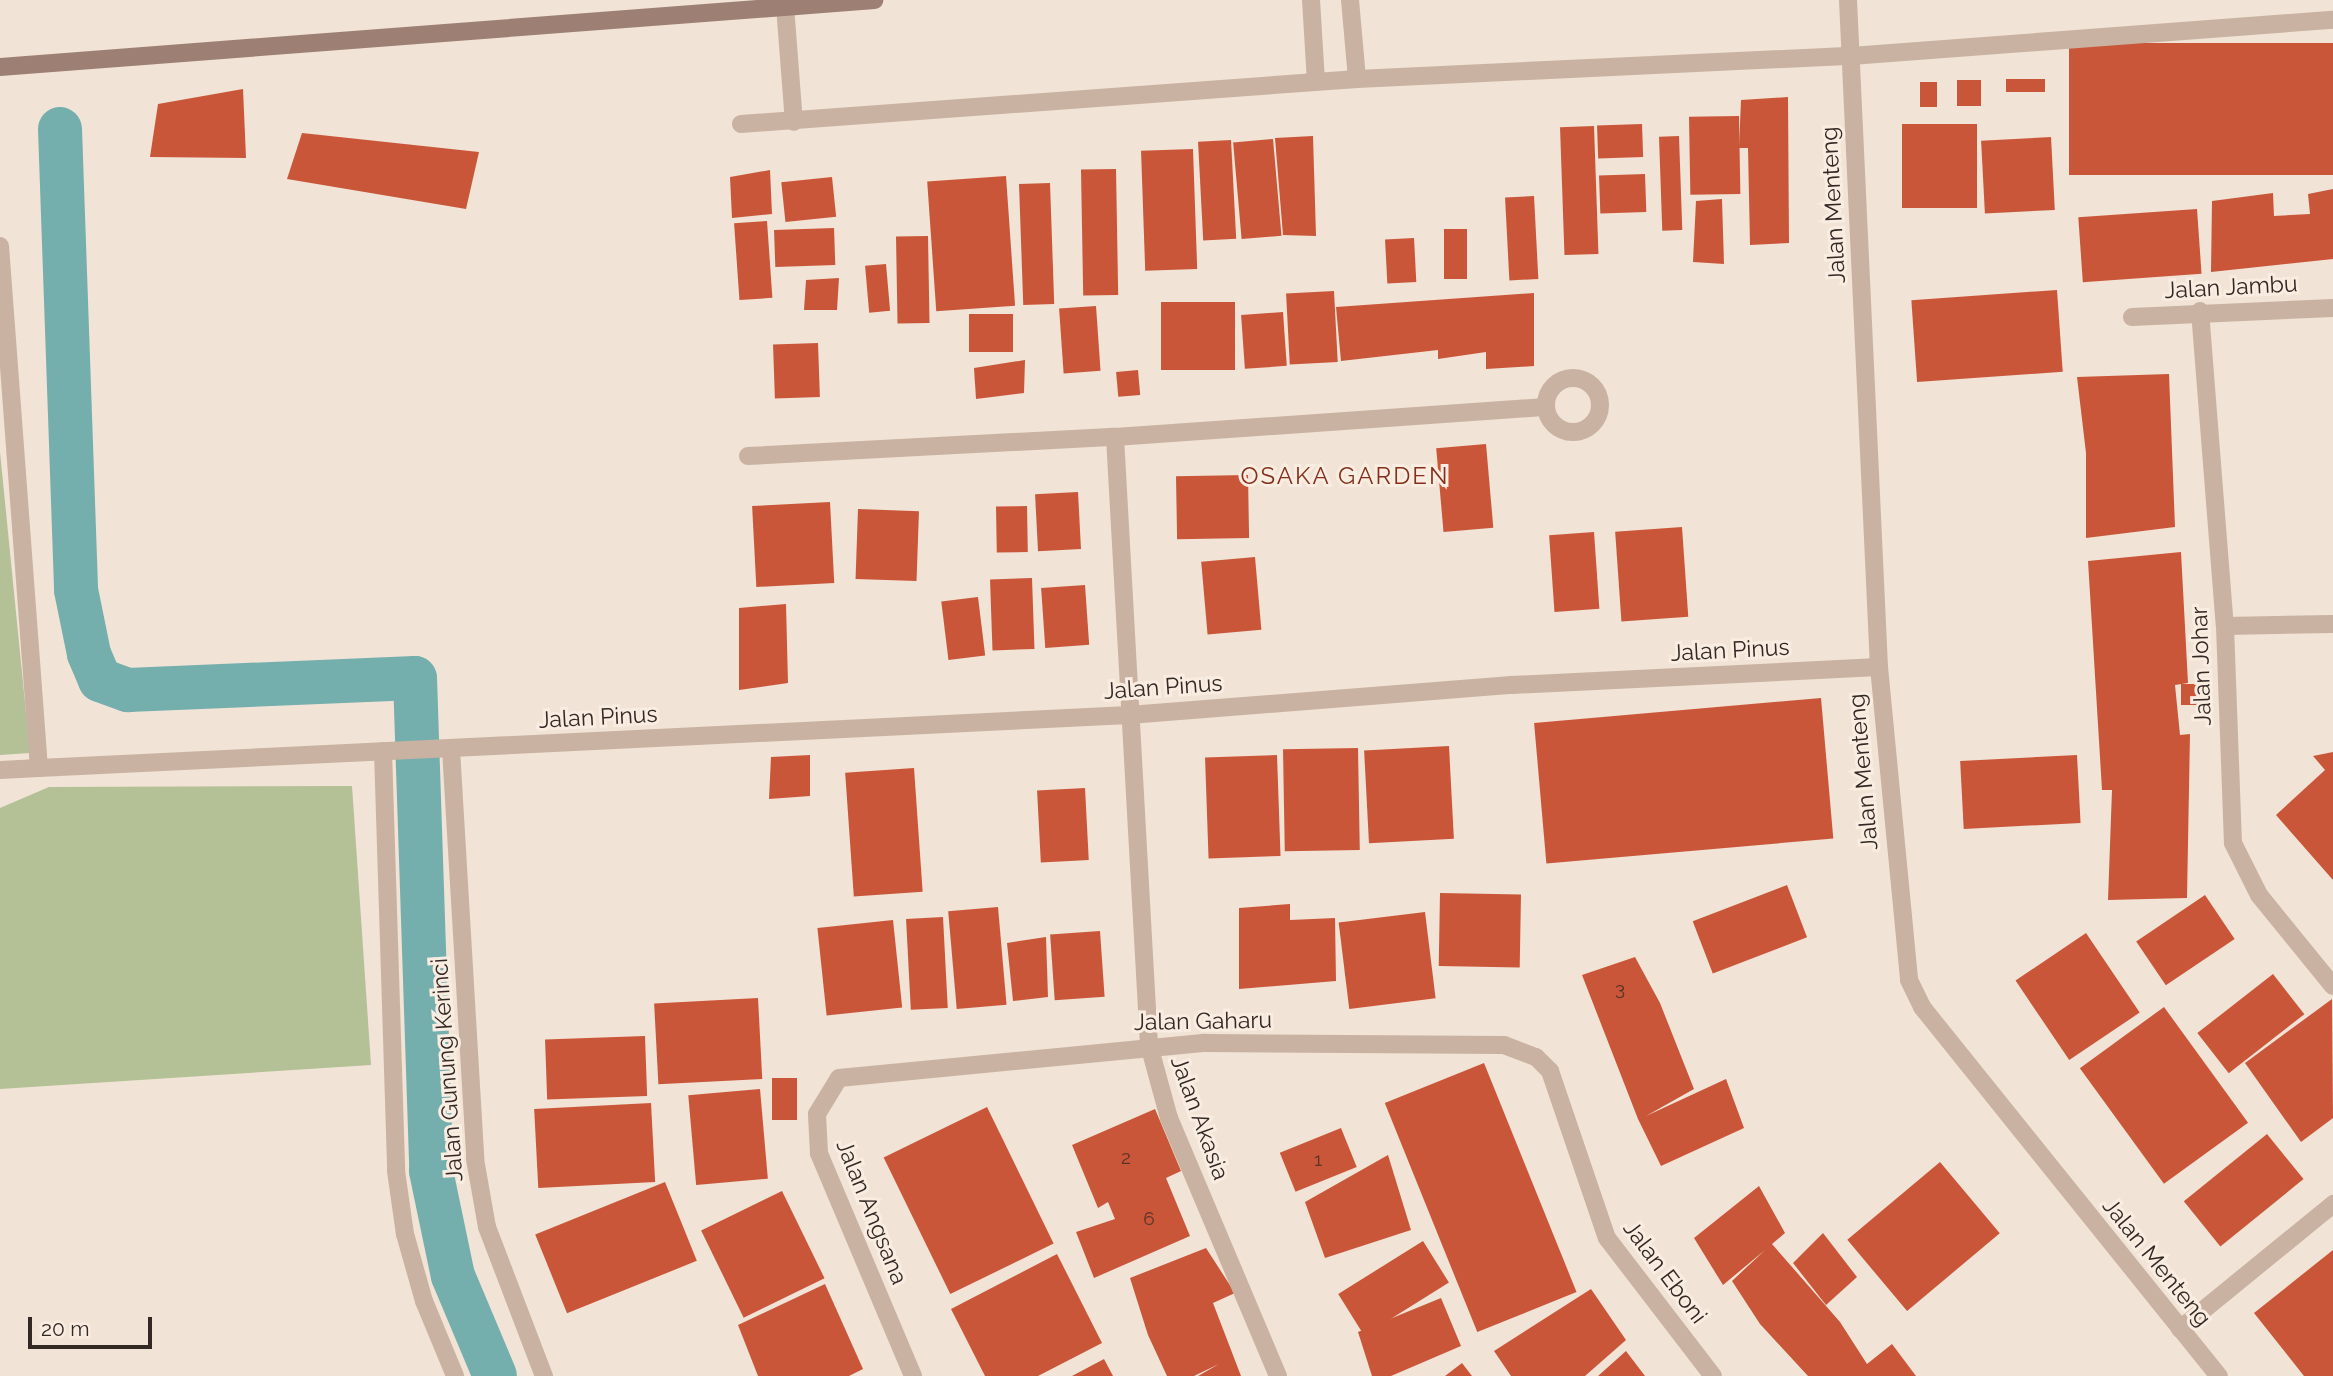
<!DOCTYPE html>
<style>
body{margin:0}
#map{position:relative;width:2333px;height:1376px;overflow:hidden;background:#f1e3d5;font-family:Raleway,sans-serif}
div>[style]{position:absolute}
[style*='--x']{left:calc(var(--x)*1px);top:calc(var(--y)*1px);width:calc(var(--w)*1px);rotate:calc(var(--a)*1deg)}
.green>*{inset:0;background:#b4c095}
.canal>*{height:44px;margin:-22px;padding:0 22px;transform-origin:22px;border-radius:22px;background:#74afae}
.building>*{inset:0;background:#ca563a;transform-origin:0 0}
.minor>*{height:18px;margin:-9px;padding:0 9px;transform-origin:9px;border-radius:9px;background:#c9b2a1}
.minor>.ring{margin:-9px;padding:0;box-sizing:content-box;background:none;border:18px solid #c9b2a1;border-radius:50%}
.secondary>*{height:18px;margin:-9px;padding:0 9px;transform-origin:9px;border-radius:9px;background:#9d8073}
span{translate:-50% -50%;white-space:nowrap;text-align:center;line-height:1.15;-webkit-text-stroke:6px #f9ede1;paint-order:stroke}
.number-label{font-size:19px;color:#59342a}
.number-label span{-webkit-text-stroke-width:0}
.street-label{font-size:23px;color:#332824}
.neighbourhood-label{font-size:24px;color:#842f1b;letter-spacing:2px}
.scale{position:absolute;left:28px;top:1317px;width:124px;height:32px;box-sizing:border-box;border:4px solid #332824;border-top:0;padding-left:9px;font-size:21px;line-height:24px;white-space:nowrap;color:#332824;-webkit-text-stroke:5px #f9ede1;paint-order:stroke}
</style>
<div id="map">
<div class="green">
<div style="clip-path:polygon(0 452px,30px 753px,0 755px)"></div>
<div style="clip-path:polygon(352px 786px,371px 1065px,0 1089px,0 808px,49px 787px)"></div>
</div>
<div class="canal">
<div style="--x:60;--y:129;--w:461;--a:88"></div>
<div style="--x:76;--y:590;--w:65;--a:78.5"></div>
<div style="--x:89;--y:654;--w:28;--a:67"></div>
<div style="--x:100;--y:680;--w:30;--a:20"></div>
<div style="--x:128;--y:690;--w:287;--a:-2.4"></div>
<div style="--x:415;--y:678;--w:493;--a:88.1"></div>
<div style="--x:431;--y:1171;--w:107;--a:78.2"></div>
<div style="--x:453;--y:1276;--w:108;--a:67.2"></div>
</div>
<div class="building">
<div style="left:2333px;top:43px;width:132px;height:264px;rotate:90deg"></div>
<div style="left:2006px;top:79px;width:39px;height:13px"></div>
<div style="left:1957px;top:80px;width:24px;height:26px"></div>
<div style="left:1920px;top:82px;width:17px;height:25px"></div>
<div style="clip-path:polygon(243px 89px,246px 158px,150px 157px,158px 104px)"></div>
<div style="clip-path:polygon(1788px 97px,1789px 243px,1750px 245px,1748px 148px,1739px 148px,1741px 100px)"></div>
<div style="left:1739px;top:116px;width:78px;height:50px;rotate:89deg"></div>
<div style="left:1642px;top:124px;width:33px;height:45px;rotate:88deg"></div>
<div style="left:1902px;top:124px;width:75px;height:84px"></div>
<div style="left:1594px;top:126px;width:128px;height:34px;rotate:88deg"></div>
<div style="clip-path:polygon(302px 133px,479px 152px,466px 209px,287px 179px)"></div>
<div style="clip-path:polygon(1313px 136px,1316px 236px,1283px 235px,1275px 138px)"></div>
<div style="left:1679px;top:136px;width:94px;height:20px;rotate:88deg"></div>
<div style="left:2051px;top:137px;width:73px;height:70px;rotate:87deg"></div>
<div style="left:1273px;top:139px;width:97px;height:40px;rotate:85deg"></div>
<div style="left:1231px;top:140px;width:99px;height:33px;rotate:87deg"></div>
<div style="left:1193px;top:149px;width:120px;height:52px;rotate:88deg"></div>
<div style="left:1116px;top:169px;width:126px;height:35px;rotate:89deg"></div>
<div style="clip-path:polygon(770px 170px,772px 214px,732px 218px,730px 177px)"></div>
<div style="left:1645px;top:174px;width:38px;height:46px;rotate:88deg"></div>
<div style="left:1006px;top:176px;width:130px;height:79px;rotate:86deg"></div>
<div style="left:832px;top:177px;width:40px;height:51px;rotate:84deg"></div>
<div style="left:1050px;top:183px;width:121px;height:31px;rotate:88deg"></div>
<div style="clip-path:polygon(2333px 189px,2333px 259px,2211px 272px,2212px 201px,2273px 193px,2274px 216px,2310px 214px,2308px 194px)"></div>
<div style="left:1534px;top:196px;width:83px;height:29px;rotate:87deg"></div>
<div style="clip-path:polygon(1722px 199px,1724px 264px,1693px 262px,1696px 201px)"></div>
<div style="left:2197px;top:209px;width:65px;height:119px;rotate:86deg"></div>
<div style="left:767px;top:221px;width:77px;height:33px;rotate:86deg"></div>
<div style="left:834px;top:228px;width:37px;height:60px;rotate:88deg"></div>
<div style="left:1467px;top:229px;width:50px;height:23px;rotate:90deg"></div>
<div style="left:928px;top:236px;width:87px;height:32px;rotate:89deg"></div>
<div style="left:1414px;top:238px;width:44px;height:29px;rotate:87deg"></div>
<div style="left:886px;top:264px;width:47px;height:21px;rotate:85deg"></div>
<div style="clip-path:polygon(839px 278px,837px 310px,804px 310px,806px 280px)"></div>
<div style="left:2057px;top:290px;width:82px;height:146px;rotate:86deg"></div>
<div style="left:1334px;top:291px;width:71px;height:48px;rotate:87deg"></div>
<div style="clip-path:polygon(1534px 293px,1534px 366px,1486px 369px,1486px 352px,1438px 359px,1438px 350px,1341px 361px,1336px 307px)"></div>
<div style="left:1235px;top:302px;width:68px;height:74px;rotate:90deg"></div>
<div style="left:1096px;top:306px;width:65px;height:37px;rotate:86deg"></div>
<div style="left:1283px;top:312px;width:54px;height:42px;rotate:86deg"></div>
<div style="left:1013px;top:314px;width:38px;height:44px;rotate:90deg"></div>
<div style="left:818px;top:343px;width:54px;height:45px;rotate:88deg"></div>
<div style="clip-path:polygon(1025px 360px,1024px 393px,976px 399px,974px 368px)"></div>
<div style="left:1138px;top:370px;width:25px;height:22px;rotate:85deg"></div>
<div style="clip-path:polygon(2169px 374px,2175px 527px,2086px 538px,2086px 453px,2077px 377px)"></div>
<div style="left:1486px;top:444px;width:84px;height:50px;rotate:85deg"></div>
<div style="left:1248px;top:475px;width:63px;height:72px;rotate:89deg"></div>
<div style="left:1078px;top:492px;width:57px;height:43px;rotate:87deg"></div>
<div style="left:830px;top:502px;width:81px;height:78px;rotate:87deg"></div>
<div style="left:1027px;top:506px;width:46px;height:31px;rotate:89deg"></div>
<div style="left:858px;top:509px;width:61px;height:70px;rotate:2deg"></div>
<div style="left:1682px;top:527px;width:90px;height:67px;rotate:86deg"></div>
<div style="left:1594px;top:532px;width:77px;height:45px;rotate:86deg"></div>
<div style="clip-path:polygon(2181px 552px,2188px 683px,2175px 685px,2180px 735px,2190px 734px,2187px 898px,2108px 900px,2112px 790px,2102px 790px,2088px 561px)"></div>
<div style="left:1255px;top:557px;width:73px;height:54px;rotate:85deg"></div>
<div style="left:1032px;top:578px;width:71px;height:42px;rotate:88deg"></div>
<div style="left:1085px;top:585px;width:60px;height:44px;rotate:86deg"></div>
<div style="left:978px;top:597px;width:59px;height:37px;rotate:83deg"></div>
<div style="clip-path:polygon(786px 604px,788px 683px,739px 690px,739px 608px)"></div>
<div style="left:2209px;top:684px;width:21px;height:28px;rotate:90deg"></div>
<div style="left:1821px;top:698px;width:141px;height:288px;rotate:85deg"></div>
<div style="left:1449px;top:746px;width:93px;height:85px;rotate:87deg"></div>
<div style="left:1358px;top:748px;width:102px;height:75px;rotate:89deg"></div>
<div style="clip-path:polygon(2333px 752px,2333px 880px,2276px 815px,2325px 770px,2313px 756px)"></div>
<div style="clip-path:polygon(810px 755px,810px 796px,769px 799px,771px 757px)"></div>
<div style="left:1277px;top:755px;width:101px;height:72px;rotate:88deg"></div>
<div style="left:2077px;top:755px;width:68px;height:117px;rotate:87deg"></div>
<div style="left:914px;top:768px;width:124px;height:69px;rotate:86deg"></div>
<div style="left:1085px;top:788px;width:72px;height:48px;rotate:87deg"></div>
<div style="left:1787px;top:885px;width:56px;height:101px;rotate:69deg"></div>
<div style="left:1440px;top:893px;width:81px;height:73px;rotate:1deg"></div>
<div style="left:2205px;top:895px;width:53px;height:83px;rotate:56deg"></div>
<div style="clip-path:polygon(1290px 904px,1290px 920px,1335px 918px,1336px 981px,1239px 989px,1239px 908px)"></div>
<div style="left:998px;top:907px;width:98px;height:50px;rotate:85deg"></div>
<div style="left:1425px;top:912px;width:87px;height:87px;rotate:83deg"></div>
<div style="left:943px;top:917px;width:91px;height:37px;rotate:87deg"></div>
<div style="left:893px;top:920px;width:88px;height:76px;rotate:84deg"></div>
<div style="left:1100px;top:931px;width:66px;height:50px;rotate:86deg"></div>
<div style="left:2086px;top:933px;width:96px;height:85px;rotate:56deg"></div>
<div style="clip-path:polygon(1046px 937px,1048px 997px,1013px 1001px,1007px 943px)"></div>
<div style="clip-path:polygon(1635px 957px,1660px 1003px,1694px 1089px,1646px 1116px,1726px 1079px,1744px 1128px,1661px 1166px,1638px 1119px,1582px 975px)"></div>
<div style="left:2273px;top:974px;width:51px;height:96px;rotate:52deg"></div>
<div style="left:758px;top:998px;width:81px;height:104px;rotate:87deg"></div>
<div style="clip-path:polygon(2332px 999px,2333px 1118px,2301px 1142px,2245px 1063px)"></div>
<div style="left:2164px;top:1007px;width:143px;height:104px;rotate:54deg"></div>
<div style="left:645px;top:1036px;width:60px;height:100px;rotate:88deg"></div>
<div style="left:1484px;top:1063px;width:247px;height:107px;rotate:68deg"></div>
<div style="left:772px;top:1078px;width:25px;height:42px"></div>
<div style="left:760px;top:1089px;width:90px;height:72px;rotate:85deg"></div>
<div style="left:651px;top:1103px;width:79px;height:117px;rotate:87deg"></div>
<div style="left:987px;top:1107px;width:152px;height:115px;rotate:64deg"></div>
<div style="clip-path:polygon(1155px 1109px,1181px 1171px,1166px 1178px,1190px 1236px,1094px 1278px,1076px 1232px,1115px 1219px,1108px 1202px,1098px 1208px,1072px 1145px)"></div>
<div style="left:1341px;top:1128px;width:42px;height:66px;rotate:68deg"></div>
<div style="left:2267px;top:1134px;width:58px;height:107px;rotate:51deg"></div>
<div style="clip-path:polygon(1388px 1155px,1411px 1230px,1325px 1258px,1305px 1202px)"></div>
<div style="left:1940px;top:1162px;width:93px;height:121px;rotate:50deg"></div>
<div style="left:665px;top:1182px;width:85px;height:140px;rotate:68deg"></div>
<div style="clip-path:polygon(1759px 1186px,1785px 1233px,1772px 1244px,1840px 1322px,1867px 1364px,1892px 1344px,1916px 1376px,1808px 1376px,1760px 1324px,1732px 1281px,1765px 1250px,1723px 1285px,1694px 1238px)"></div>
<div style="left:782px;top:1191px;width:97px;height:90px;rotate:64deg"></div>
<div style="clip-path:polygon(1823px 1233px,1857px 1277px,1826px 1305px,1793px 1263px)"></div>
<div style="left:1423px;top:1241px;width:49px;height:100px;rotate:58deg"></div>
<div style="clip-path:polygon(1206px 1248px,1235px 1293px,1213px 1303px,1241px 1376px,1198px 1376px,1219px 1364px,1194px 1376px,1167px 1376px,1148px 1335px,1130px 1278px)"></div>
<div style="clip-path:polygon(2333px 1250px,2333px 1376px,2304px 1376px,2254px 1313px)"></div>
<div style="clip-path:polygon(1057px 1254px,1102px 1343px,1038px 1376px,985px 1376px,951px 1309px)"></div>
<div style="clip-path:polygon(825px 1284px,863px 1369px,849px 1376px,758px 1376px,738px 1325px)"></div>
<div style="clip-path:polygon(1591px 1289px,1626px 1340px,1585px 1376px,1511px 1376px,1494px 1351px)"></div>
<div style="clip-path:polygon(1441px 1298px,1461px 1346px,1391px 1376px,1372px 1376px,1358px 1332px)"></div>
<div style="clip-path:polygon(1626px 1351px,1645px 1376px,1598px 1376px)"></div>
<div style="clip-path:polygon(1104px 1359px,1113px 1376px,1072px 1376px)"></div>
<div style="clip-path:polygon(1462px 1363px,1472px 1376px,1445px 1376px)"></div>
</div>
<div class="minor">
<div style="--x:1311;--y:0;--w:82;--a:86.5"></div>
<div style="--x:1350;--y:0;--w:79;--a:84.9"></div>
<div style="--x:1848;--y:0;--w:668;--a:87.34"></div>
<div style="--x:1879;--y:667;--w:314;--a:84.5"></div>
<div style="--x:1909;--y:980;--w:30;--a:64"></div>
<div style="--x:1922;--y:1007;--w:474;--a:51.2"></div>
<div style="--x:785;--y:6;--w:116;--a:85.6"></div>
<div style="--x:741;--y:124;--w:618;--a:-4.18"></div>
<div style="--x:1357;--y:79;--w:495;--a:-2.7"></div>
<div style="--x:1851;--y:56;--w:483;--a:-4.3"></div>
<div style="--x:0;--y:246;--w:523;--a:85.73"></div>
<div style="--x:39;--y:768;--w:1091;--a:-2.78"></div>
<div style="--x:1129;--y:715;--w:384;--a:-4.5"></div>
<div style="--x:1512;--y:685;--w:367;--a:-2.8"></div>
<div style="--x:2200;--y:311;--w:316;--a:85.5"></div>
<div style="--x:2225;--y:626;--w:217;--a:87.9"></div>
<div style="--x:2233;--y:843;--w:58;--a:63.4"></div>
<div style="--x:2259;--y:895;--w:117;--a:50.9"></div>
<div style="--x:2132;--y:317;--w:201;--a:-2.6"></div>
<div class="ring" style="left:1546px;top:378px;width:36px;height:36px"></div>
<div style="--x:1115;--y:437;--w:432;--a:-4"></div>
<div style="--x:748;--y:456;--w:367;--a:-3"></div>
<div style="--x:1115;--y:437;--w:609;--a:86.8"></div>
<div style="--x:1149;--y:1045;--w:76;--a:74.7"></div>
<div style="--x:1169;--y:1118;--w:280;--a:67.1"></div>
<div style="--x:2225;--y:626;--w:108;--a:-1.1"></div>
<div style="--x:451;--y:749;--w:411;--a:86.6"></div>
<div style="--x:475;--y:1159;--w:69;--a:80"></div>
<div style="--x:487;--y:1227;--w:160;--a:69.1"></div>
<div style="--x:383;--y:751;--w:420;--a:88.2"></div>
<div style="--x:396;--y:1171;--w:64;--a:81.9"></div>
<div style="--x:405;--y:1234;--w:70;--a:74.2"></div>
<div style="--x:424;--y:1301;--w:81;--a:67.5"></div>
<div style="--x:0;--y:770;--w:39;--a:-3"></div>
<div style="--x:2180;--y:1329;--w:198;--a:-39.2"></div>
<div style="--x:913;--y:1376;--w:242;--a:-112.9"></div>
<div style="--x:819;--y:1153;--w:39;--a:-93"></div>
<div style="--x:817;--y:1114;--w:42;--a:-58.6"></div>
<div style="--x:839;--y:1078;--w:368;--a:-5.5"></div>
<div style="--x:1205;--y:1043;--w:299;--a:0.4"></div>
<div style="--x:1504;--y:1045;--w:34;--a:21"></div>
<div style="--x:1536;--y:1057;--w:20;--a:45"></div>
<div style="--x:1550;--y:1071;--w:176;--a:71.2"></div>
<div style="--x:1607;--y:1238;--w:174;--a:52.5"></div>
</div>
<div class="secondary">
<div style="--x:0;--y:67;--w:877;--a:-4.38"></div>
</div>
<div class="number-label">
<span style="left:1620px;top:989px">3</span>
<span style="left:1126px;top:1158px">2</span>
<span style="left:1318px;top:1160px">1</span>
<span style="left:1149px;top:1219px">6</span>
</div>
<div class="street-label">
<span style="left:1833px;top:205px;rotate:-93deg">Jalan Menteng</span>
<span style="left:2231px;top:287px;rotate:-3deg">Jalan Jambu</span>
<span style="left:1730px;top:650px;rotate:-3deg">Jalan Pinus</span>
<span style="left:2201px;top:666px;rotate:-92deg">Jalan Johar</span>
<span style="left:1163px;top:687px;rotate:-4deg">Jalan Pinus</span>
<span style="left:598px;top:717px;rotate:-3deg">Jalan Pinus</span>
<span style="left:1863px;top:772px;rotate:-95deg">Jalan Menteng</span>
<span style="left:1203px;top:1021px;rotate:-1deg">Jalan Gaharu</span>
<span style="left:447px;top:1070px;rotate:-94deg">Jalan Gunung Kerinci</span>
<span style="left:1200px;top:1118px;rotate:70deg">Jalan Akasia</span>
<span style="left:872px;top:1212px;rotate:68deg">Jalan Angsana</span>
<span style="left:2157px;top:1262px;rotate:51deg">Jalan Menteng</span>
<span style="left:1665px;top:1272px;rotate:53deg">Jalan Eboni</span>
</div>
<div class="neighbourhood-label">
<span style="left:1345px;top:476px">OSAKA GARDEN</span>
</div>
<div class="scale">20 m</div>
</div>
